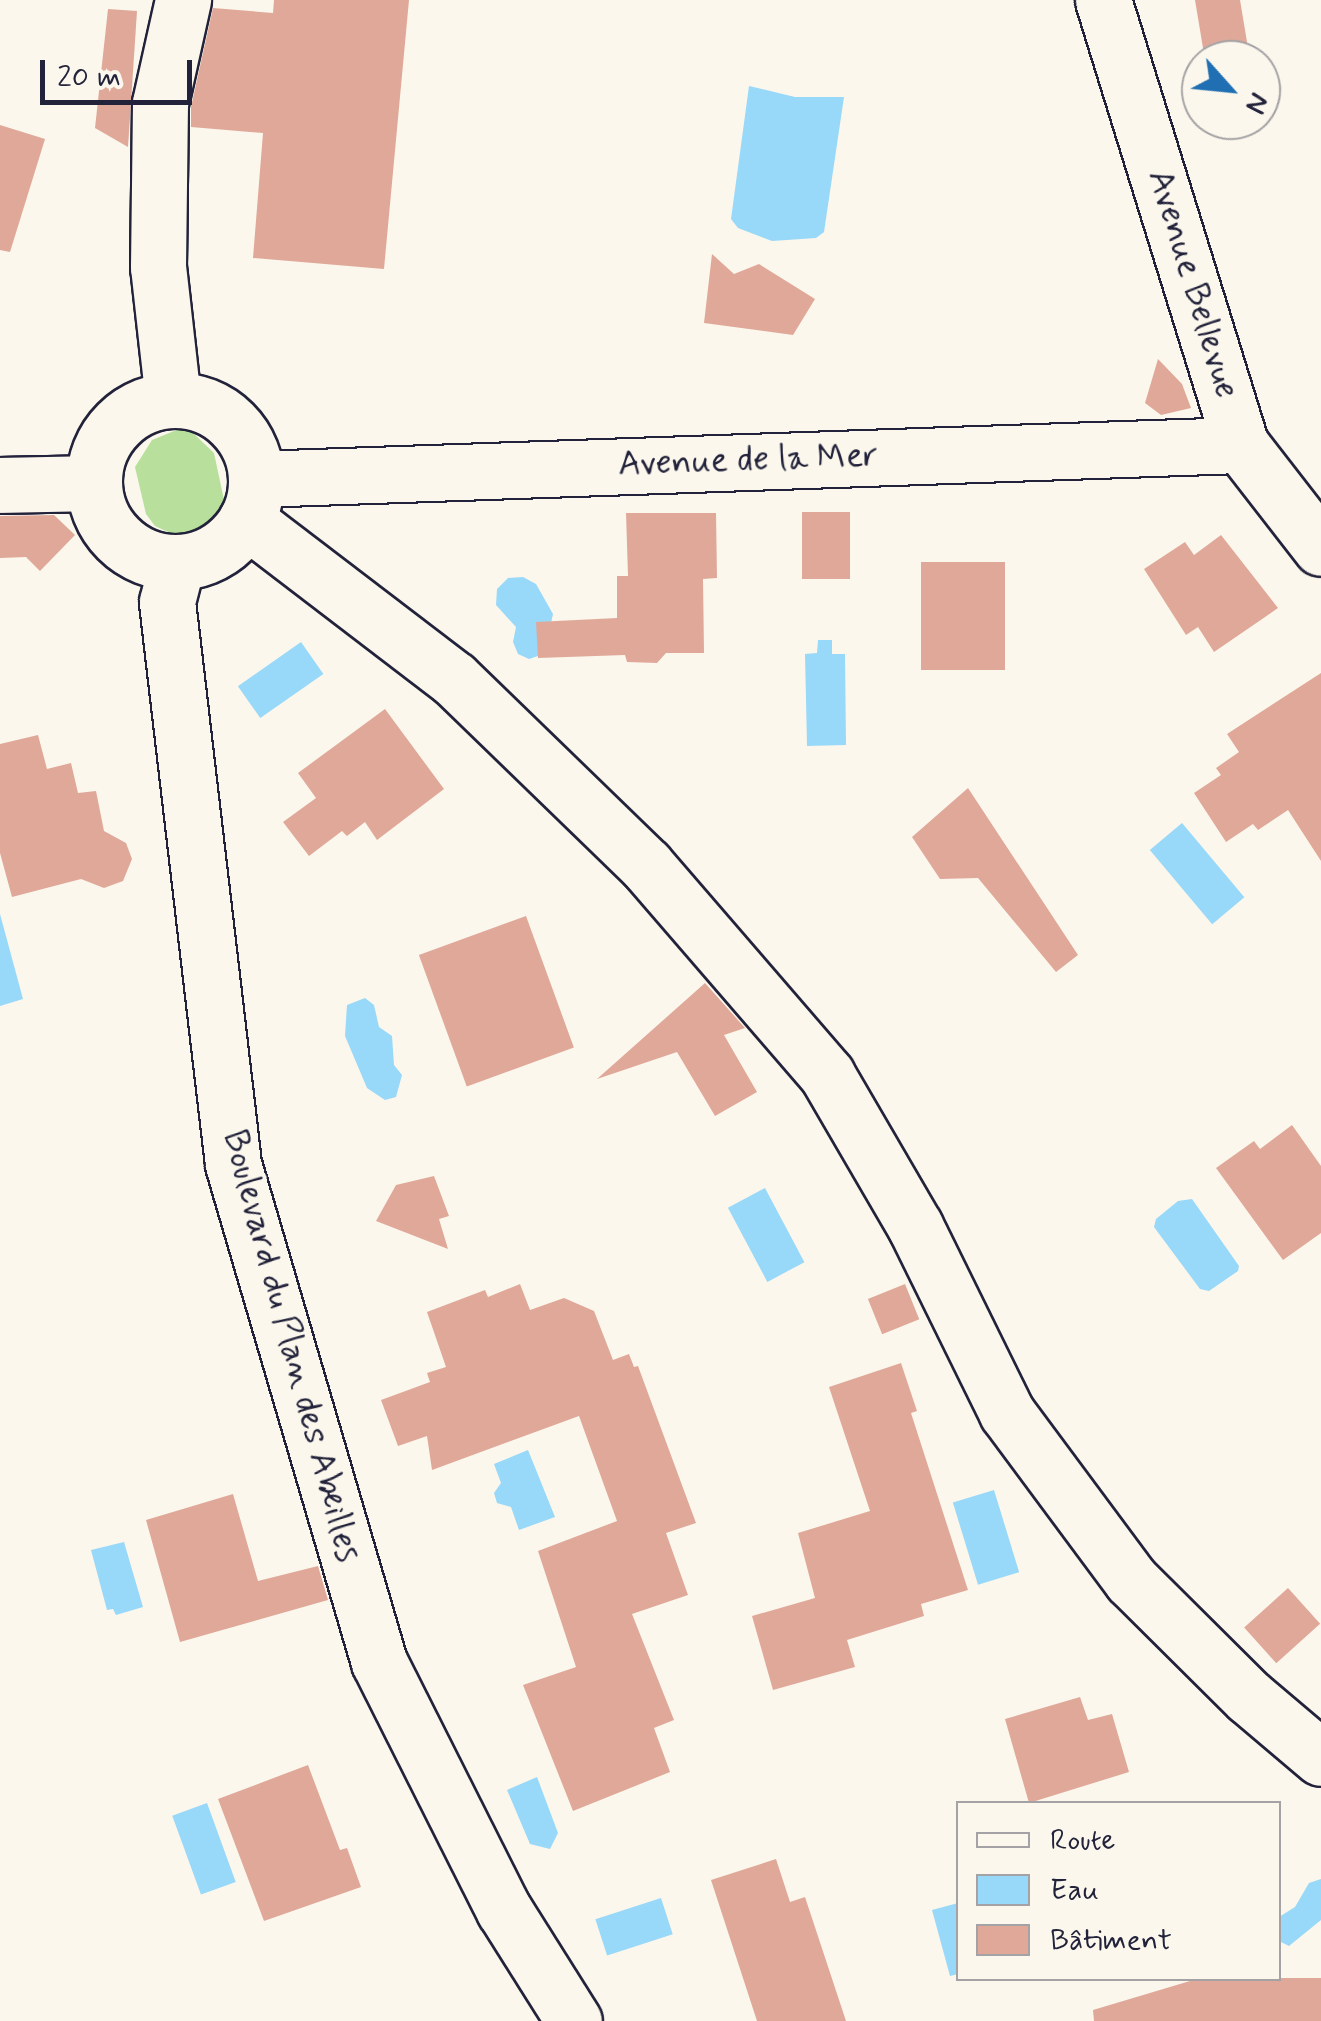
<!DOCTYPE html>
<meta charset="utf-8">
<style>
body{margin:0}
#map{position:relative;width:1321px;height:2021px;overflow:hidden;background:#fbf7ec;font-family:Mynerve,sans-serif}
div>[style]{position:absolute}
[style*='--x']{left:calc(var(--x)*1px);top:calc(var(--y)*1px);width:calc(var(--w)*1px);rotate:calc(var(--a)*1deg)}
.green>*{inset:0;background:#b8e09c}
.water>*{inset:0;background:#98d8f9;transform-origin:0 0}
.building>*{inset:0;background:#e0a899;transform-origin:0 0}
.roads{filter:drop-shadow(2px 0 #22223b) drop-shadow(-2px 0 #22223b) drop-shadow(0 2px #22223b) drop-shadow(0 -2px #22223b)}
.minor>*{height:55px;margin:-27.5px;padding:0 27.5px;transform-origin:27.5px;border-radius:27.5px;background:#fbf7ec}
.minor>.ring{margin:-27.5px;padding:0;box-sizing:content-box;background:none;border:55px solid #fbf7ec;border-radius:50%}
span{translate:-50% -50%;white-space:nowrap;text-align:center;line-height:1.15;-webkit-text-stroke:8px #fbf7ec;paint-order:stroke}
.street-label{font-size:35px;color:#22223b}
.legend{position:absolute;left:956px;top:1801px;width:325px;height:180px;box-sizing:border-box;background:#fbf7ec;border:2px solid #a4a2a5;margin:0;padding:12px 18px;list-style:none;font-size:30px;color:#22223b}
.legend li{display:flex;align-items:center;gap:20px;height:50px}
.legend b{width:50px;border:2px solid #a4a2a5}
.north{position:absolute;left:1181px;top:40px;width:100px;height:100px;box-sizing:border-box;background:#fbf7ec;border:2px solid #a4a2a5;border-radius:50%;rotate:117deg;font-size:28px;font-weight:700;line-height:40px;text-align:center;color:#22223b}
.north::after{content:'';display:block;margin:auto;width:35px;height:45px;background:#1f6fb2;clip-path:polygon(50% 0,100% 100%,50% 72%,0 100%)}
.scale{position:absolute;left:40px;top:60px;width:152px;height:45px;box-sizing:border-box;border:5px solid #22223b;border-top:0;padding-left:12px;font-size:30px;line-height:35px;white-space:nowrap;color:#22223b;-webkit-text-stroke:8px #fbf7ec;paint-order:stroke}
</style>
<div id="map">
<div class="green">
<div style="clip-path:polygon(179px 429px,193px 433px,214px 453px,224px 500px,208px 527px,181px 538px,155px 526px,146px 514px,135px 467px,152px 440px)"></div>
</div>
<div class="water">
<div style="clip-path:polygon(749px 86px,795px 97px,844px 97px,824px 232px,816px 238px,772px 241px,738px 228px,731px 219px)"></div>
<div style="clip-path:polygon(523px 577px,536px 584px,553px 614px,544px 654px,529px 659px,518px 654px,513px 642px,516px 627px,496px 605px,497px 589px,508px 578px)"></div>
<div style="clip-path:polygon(818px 640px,832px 640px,832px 654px,845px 654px,846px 745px,807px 746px,805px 654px,817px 653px)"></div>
<div style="left:301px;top:642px;width:39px;height:77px;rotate:55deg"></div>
<div style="left:1182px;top:823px;width:97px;height:42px;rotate:50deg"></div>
<div style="clip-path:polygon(0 914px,23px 999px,0 1006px)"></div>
<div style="clip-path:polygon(365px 998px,374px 1005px,379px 1027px,392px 1036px,394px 1065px,402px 1075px,396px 1097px,385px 1100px,367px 1088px,345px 1036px,347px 1005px)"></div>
<div style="left:765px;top:1188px;width:84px;height:42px;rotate:62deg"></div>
<div style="clip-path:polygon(1192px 1199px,1239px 1266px,1238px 1271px,1209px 1291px,1200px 1289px,1154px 1227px,1156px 1219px,1178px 1201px)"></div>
<div style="clip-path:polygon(528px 1450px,555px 1517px,519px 1530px,511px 1507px,497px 1503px,494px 1493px,501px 1483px,494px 1464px)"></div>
<div style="left:994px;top:1490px;width:86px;height:43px;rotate:73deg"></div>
<div style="clip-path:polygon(124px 1542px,143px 1607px,116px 1615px,113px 1609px,107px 1610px,91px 1550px)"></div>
<div style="clip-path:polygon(537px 1777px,558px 1833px,550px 1849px,530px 1844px,507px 1790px)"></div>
<div style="left:207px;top:1803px;width:84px;height:37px;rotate:70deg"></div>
<div style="clip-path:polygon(1321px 1879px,1321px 1920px,1289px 1946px,1279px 1941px,1279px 1917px,1295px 1907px,1309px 1883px)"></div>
<div style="left:661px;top:1898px;width:38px;height:69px;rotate:72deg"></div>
<div style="clip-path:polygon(958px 1903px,958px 1974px,950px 1976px,932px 1910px)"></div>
</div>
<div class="building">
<div style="clip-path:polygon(274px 0,409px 0,384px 269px,253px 258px,263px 133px,191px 127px,191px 107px,213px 8px,273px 13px)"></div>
<div style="clip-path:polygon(1195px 0,1240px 0,1250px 60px,1205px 60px)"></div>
<div style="clip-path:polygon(108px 9px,137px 11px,128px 147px,95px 128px)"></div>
<div style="clip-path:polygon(0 125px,45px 139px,10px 252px,0 250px)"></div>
<div style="clip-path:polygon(712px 254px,734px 274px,759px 264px,815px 299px,793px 335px,704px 323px)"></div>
<div style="clip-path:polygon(1158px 359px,1182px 384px,1191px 408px,1161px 415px,1145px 403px)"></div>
<div style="left:802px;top:512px;width:48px;height:67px"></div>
<div style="clip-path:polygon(626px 513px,716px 513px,717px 578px,703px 579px,704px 653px,666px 653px,657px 663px,627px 662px,625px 655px,538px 658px,536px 622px,617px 618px,617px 576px,628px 576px)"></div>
<div style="clip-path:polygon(54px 515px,75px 535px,40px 571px,26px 557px,0 558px,0 516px)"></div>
<div style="clip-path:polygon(1221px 535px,1278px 608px,1214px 652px,1198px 627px,1186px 635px,1144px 569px,1185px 542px,1194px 555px)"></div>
<div style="left:921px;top:562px;width:84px;height:108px"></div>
<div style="clip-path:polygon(1321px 673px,1321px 861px,1288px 810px,1258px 830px,1253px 824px,1226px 842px,1194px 793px,1221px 775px,1216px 768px,1239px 752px,1227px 734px)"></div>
<div style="clip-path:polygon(385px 709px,444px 789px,377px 840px,365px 822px,347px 836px,342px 831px,309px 856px,283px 822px,316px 798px,298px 773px)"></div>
<div style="clip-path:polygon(38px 735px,47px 769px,71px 763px,78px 793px,96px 791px,104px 831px,126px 843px,132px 859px,123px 881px,104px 888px,81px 879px,12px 897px,0 853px,0 744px)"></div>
<div style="clip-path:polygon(968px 788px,1078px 955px,1056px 972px,978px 878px,940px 879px,912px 837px)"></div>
<div style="left:526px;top:916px;width:140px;height:114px;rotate:70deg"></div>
<div style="clip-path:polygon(705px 983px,745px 1028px,724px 1035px,757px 1092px,715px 1116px,677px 1052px,597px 1079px)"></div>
<div style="clip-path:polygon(1292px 1125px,1321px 1166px,1321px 1233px,1283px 1260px,1216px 1168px,1254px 1141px,1260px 1149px)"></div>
<div style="clip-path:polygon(434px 1176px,449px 1216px,439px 1219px,448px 1249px,376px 1221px,396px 1185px)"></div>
<div style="clip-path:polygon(520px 1284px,530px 1310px,564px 1298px,594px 1311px,613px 1360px,629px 1354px,634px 1367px,638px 1366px,696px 1523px,666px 1533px,688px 1595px,632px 1614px,674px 1720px,654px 1728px,670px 1772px,573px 1811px,523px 1685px,576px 1667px,538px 1551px,617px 1521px,579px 1416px,432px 1470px,427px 1436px,398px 1446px,381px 1400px,430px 1382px,427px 1373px,446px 1367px,427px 1312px,485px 1290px,488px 1297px)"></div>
<div style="left:905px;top:1284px;width:38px;height:40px;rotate:68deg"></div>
<div style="clip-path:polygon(901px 1363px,917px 1411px,911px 1413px,968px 1590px,921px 1604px,924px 1616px,847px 1640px,855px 1667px,773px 1690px,752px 1616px,815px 1598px,798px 1533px,870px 1511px,829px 1387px)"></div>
<div style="clip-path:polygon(233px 1494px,258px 1581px,318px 1566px,328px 1600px,180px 1642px,146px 1520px)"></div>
<div style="left:1288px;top:1588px;width:48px;height:59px;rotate:48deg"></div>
<div style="clip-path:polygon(1080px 1697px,1088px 1720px,1112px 1714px,1129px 1772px,1029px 1803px,1005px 1719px)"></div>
<div style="clip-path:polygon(308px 1765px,340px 1850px,347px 1848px,361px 1887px,264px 1921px,218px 1799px)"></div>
<div style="clip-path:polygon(776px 1859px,790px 1902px,805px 1897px,846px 2021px,757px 2021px,711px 1880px)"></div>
<div style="clip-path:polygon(1200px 1978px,1321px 1978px,1321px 2021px,1094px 2021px,1093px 2010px)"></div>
</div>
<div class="roads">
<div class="minor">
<div style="--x:1103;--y:0;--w:466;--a:72.8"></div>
<div style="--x:1241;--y:445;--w:130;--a:52.2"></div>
<div style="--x:173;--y:400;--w:134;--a:-96.4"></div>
<div style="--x:158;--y:267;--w:164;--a:-89.3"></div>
<div style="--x:160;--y:103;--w:106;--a:-77.4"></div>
<div class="ring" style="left:94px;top:400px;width:107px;height:107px"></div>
<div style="--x:256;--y:479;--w:986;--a:-1.98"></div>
<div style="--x:0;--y:485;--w:93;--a:-1.2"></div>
<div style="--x:246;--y:520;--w:262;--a:37.4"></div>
<div style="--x:454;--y:679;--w:267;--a:44.1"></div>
<div style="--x:646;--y:865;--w:277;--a:49.2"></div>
<div style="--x:827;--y:1075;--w:175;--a:59.8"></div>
<div style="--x:915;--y:1226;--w:208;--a:63.8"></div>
<div style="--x:1007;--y:1413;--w:208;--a:53.4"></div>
<div style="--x:1131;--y:1580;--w:166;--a:44.8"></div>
<div style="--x:1249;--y:1697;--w:94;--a:40.3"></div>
<div style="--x:177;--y:563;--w:40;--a:104.4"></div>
<div style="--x:167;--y:602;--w:566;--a:83.3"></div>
<div style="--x:233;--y:1164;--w:519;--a:73.66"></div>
<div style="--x:379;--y:1662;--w:278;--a:63.3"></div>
<div style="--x:504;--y:1910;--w:131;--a:57.8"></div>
</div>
</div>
<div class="street-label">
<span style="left:1193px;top:284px;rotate:73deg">Avenue Bellevue</span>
<span style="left:748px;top:460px;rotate:-2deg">Avenue de la Mer</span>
<span style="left:291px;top:1346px;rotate:75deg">Boulevard du Plan des Abeilles</span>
</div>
<ul class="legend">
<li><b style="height:12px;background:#fbf7ec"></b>Route</li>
<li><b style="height:28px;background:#98d8f9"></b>Eau</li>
<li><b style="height:28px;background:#e0a899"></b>Bâtiment</li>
</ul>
<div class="north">N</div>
<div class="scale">20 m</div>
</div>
